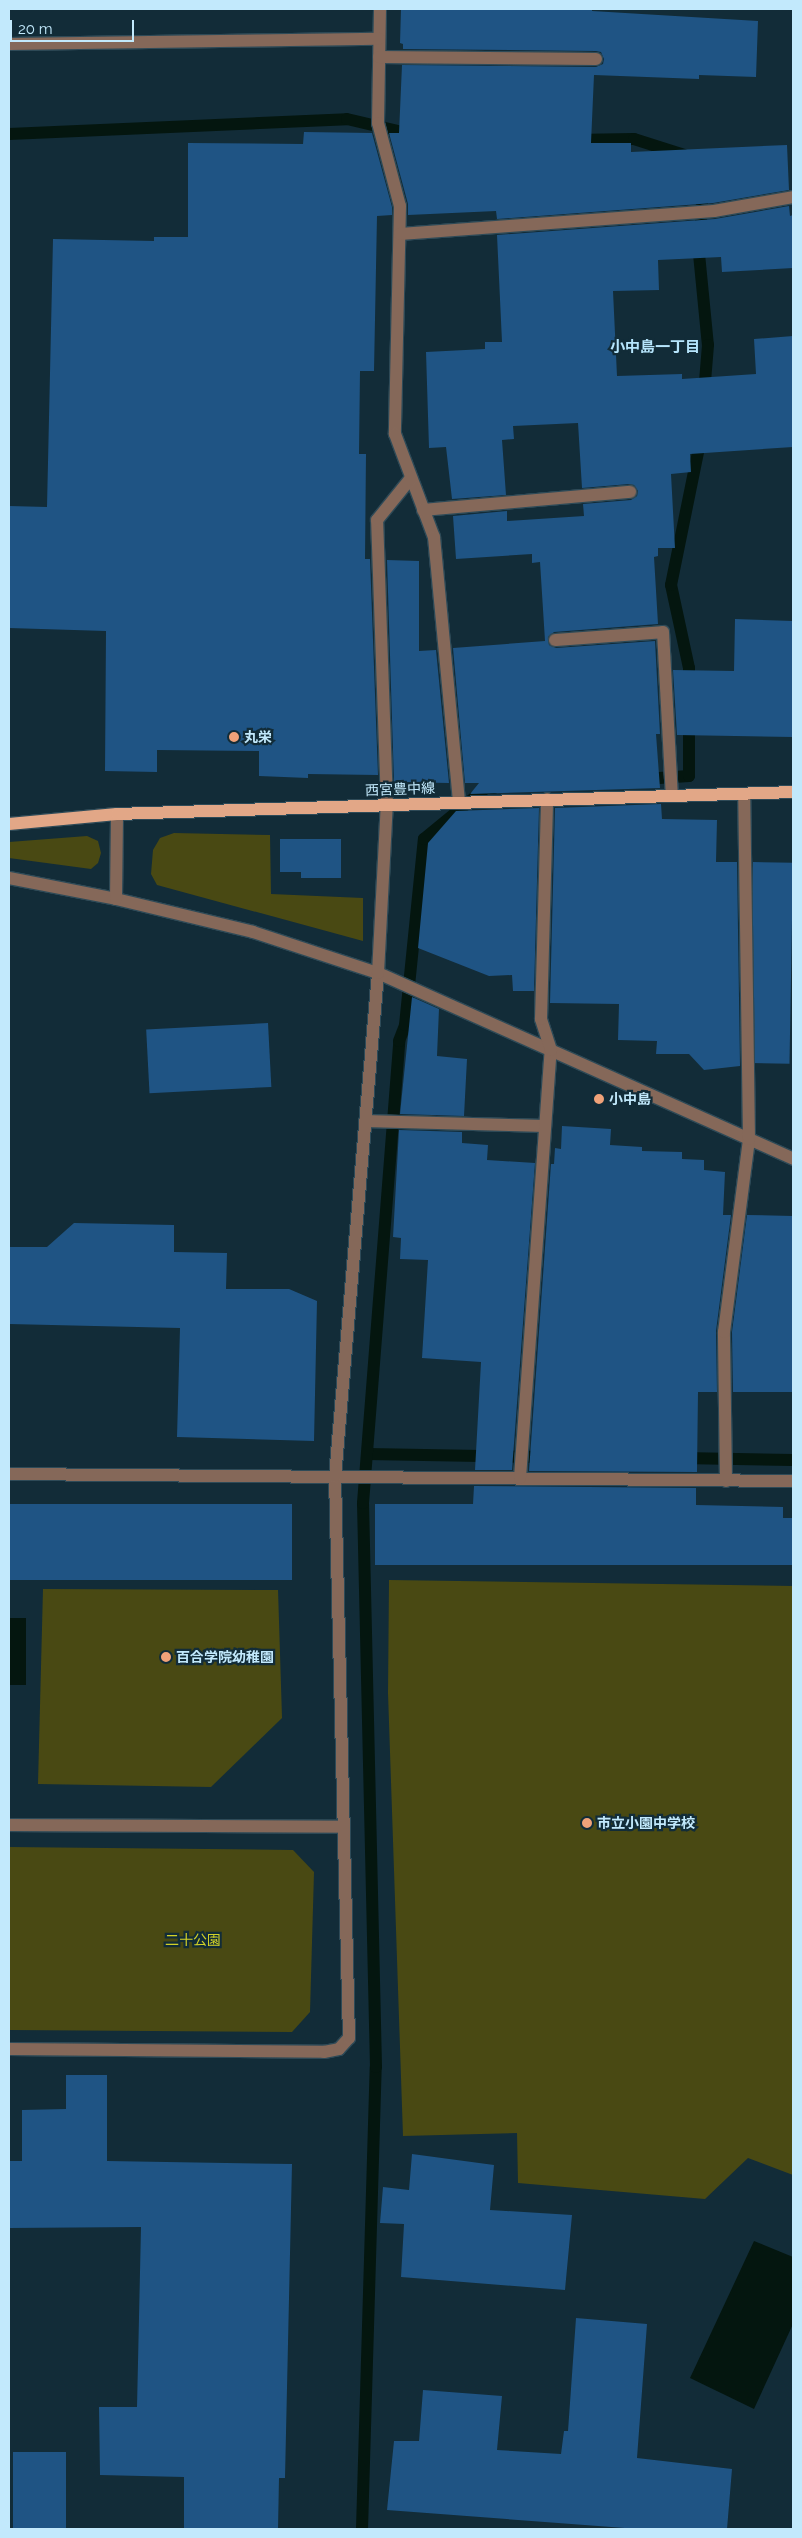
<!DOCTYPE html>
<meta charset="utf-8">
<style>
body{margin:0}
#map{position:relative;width:802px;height:2538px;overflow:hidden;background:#122c38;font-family:Raleway,"Noto Sans JP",sans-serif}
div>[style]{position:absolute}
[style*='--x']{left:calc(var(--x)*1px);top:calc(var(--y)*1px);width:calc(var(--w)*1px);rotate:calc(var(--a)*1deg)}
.green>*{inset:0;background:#494913}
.water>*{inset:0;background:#04160f;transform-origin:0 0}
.stream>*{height:12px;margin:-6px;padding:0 6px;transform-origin:6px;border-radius:6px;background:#04160f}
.building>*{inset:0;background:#1f5484;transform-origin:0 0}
.roads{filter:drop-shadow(1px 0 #2e4a57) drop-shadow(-1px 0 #2e4a57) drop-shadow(0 1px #2e4a57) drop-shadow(0 -1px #2e4a57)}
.minor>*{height:12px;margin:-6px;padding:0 6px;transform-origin:6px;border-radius:6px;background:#856859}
.major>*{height:12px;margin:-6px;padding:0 6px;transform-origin:6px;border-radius:6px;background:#e2a787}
.dots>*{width:14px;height:14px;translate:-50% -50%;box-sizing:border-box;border:2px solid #122c38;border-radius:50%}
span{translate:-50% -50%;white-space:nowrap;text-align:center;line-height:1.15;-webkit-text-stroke:4.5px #122c38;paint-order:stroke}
.poi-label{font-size:14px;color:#c2e9fc;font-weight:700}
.left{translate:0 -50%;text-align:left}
.street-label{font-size:14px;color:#c2e9fc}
.park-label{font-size:14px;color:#d2d127}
.neighbourhood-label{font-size:15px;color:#b6e5fc;font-weight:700}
.frame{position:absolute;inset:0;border:10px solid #c2e9fc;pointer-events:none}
.scale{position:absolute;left:10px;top:20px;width:124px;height:22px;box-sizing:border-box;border:2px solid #c2e9fc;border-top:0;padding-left:6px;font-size:15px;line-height:18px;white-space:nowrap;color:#c2e9fc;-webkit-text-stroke:4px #122c38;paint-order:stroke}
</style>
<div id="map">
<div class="green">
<div style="clip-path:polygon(174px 833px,270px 835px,271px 894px,363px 898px,363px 941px,157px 885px,151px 874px,153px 850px,160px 838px)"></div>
<div style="clip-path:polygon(87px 836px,98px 841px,101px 853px,98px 863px,91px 869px,9px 858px,9px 842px)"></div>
<div style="clip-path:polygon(389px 1580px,793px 1586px,793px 2175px,748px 2158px,705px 2199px,518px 2183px,517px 2133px,403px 2136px,388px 1693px)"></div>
<div style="clip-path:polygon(43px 1589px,278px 1590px,282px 1718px,211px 1787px,38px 1784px)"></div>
<div style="clip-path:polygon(9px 1847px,293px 1850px,314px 1872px,310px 2012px,292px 2032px,9px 2030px)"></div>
</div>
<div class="water">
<div style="left:26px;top:1618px;width:67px;height:17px;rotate:90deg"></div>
<div style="clip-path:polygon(754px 2241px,793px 2257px,793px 2324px,754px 2409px,690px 2378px)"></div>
</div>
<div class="stream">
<div style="--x:9;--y:134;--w:338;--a:-2.5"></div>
<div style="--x:347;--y:119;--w:70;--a:13.2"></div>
<div style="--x:574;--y:140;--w:60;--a:-1"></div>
<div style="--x:634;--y:139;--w:52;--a:17.7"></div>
<div style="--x:703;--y:187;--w:67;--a:93.4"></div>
<div style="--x:699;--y:254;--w:91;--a:84.4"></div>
<div style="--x:708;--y:345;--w:49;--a:94.7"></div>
<div style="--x:689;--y:687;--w:19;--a:-90"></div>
<div style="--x:689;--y:668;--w:85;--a:-102.2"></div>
<div style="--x:671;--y:585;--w:151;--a:-78.5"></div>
<div style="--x:644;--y:779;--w:45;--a:-3.8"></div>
<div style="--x:689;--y:776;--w:57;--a:-90"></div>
<div style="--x:367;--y:1454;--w:179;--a:1"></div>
<div style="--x:681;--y:1458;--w:112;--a:1"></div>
<div style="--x:362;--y:2529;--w:462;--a:-88.3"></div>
<div style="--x:376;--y:2067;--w:564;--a:-91.32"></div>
<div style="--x:363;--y:1503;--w:463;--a:-85.5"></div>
<div style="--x:399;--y:1041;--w:17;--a:-69"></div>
<div style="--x:405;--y:1025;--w:187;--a:-84.2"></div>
<div style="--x:424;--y:839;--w:80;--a:-39.4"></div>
<div style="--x:486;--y:788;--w:8;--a:0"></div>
</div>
<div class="building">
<div style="clip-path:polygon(401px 9px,592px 9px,592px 11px,758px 21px,756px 77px,699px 75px,699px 79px,594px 75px,591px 143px,631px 143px,631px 152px,787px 145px,789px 190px,713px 203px,497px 219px,496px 211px,408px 215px,408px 204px,389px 133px,399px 133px,402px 65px,596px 67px,603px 64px,604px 59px,601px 52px,596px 51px,403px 49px,403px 44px,400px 43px)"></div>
<div style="clip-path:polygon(304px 132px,372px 133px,392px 207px,392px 215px,377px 216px,374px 371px,360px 371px,359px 454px,366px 454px,365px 559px,370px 559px,378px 775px,308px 774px,308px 778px,259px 776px,259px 751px,157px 750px,157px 772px,105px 771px,106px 631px,9px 628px,9px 506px,47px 507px,53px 239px,154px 241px,154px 237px,188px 237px,188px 143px,303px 144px)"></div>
<div style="clip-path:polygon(789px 206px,790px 216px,793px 215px,793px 268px,722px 272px,721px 257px,658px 260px,659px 290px,613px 291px,617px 376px,682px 374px,682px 379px,756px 374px,754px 339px,793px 336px,793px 447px,690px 454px,691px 472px,671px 474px,675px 548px,658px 548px,658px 556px,654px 557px,658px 624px,554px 632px,548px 637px,549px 645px,556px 648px,655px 641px,660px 734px,656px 734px,660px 788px,470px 794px,479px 783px,465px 783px,453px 648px,545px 641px,540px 562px,532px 563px,532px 554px,456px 559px,453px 516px,507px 511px,507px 521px,584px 516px,583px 504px,631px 500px,637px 496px,638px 491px,634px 485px,629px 484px,582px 488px,578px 423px,513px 426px,514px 439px,502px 440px,506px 495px,452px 499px,446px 447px,429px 448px,426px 352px,485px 349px,485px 342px,502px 342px,497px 235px,715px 219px)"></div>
<div style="clip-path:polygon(387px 560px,419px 561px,419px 651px,436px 650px,449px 783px,394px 782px)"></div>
<div style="clip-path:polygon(735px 619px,793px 621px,793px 737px,677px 735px,673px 670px,734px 671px)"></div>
<div style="clip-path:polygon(661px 804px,662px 819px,717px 820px,716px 862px,737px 862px,740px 1066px,704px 1070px,689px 1054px,656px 1054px,657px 1041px,618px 1040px,619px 1004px,550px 1003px,555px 808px)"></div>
<div style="clip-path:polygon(539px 808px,534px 991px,513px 991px,512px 975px,489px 976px,418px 948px,428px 843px,456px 811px)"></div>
<div style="clip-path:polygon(280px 839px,341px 839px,341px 878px,301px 878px,301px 872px,280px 872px)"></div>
<div style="left:753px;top:862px;width:40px;height:201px;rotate:1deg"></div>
<div style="clip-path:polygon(412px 997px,439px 1009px,437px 1056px,467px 1059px,464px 1116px,400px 1114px)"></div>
<div style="left:268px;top:1023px;width:64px;height:122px;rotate:87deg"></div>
<div style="clip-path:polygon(562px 1126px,611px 1129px,610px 1145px,642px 1147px,642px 1151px,682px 1152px,682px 1159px,704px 1160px,704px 1170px,725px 1172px,723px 1215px,731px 1215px,716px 1331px,717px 1392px,698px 1392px,697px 1472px,529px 1471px,551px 1164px,554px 1164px,555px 1148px,561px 1149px)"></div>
<div style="clip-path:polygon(399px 1130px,462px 1132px,462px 1143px,488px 1145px,487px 1160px,535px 1163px,512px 1470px,475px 1470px,481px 1362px,422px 1358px,428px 1260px,400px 1259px,401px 1238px,393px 1237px)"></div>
<div style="clip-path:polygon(747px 1215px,793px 1216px,793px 1392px,733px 1392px,732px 1332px)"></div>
<div style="clip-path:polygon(74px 1223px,174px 1225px,174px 1252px,227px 1253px,226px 1289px,289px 1289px,317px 1301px,314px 1441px,177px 1437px,180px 1328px,9px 1324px,9px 1247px,47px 1247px)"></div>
<div style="clip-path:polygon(474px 1486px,696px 1488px,696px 1505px,783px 1507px,783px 1518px,793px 1518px,793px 1565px,375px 1565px,375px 1504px,473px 1504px)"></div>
<div style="left:9px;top:1504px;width:283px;height:76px"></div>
<div style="clip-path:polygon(66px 2075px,107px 2075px,107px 2161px,292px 2164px,285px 2478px,279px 2478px,278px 2529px,184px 2529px,184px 2477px,100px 2475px,99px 2407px,137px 2407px,141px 2227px,9px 2228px,9px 2161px,22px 2161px,22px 2110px,66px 2109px)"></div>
<div style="clip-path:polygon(412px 2154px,494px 2165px,490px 2210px,572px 2215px,565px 2290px,401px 2277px,404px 2224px,380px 2223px,383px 2187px,409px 2190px)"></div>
<div style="clip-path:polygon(576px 2318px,647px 2324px,637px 2458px,732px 2469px,727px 2529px,638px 2529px,387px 2510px,394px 2441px,419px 2441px,423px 2390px,502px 2396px,497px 2450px,561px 2454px,564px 2431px,568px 2431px)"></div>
<div style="left:13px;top:2452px;width:53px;height:77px"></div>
</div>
<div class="roads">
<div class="minor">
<div style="--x:380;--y:9;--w:114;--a:91"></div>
<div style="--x:378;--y:123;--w:86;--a:75.2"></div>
<div style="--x:400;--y:206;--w:228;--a:91.3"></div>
<div style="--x:395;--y:434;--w:110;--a:69.3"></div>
<div style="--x:434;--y:537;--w:266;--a:84.6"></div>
<div style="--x:9;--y:44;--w:370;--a:-0.8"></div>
<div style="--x:379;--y:57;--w:217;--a:0.5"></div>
<div style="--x:400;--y:234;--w:315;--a:-4.2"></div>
<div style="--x:714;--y:211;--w:80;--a:-10"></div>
<div style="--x:423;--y:510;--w:208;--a:-5"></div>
<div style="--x:555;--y:640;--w:108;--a:-4.2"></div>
<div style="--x:663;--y:632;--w:164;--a:86.9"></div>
<div style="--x:9;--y:878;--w:109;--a:11.1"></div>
<div style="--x:116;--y:899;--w:141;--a:13.5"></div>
<div style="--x:253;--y:932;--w:132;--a:18.2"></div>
<div style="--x:378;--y:973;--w:455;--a:24.1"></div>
<div style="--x:116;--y:899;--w:85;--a:-89.3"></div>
<div style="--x:365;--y:1121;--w:180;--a:1.6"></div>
<div style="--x:9;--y:1474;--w:784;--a:0.51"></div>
<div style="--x:520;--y:1478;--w:429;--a:-85.9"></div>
<div style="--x:551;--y:1050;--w:33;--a:-108"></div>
<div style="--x:541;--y:1019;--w:220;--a:-88.4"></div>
<div style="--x:726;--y:1481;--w:149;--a:-90.8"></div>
<div style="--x:724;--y:1332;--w:195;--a:-82.6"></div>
<div style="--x:749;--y:1139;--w:345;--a:-90.8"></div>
<div style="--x:9;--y:1825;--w:335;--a:0.3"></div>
<div style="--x:9;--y:2049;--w:315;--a:0.5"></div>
<div style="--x:324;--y:2052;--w:15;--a:-11"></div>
<div style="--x:339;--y:2049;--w:15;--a:-48"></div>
<div style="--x:349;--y:2038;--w:561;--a:-91.43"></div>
<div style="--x:335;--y:1477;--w:506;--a:-85.12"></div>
<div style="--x:378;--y:973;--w:169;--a:-87"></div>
<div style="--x:387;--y:804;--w:284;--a:-92"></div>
<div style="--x:377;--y:520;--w:54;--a:-51"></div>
</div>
<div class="major">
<div style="--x:9;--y:824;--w:108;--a:-5.3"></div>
<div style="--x:117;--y:814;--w:676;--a:-1.86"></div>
</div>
</div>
<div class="dots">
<div style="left:234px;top:737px;background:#f0a279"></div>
<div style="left:599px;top:1099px;background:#f0a279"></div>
<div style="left:166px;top:1657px;background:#f0a279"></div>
<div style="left:587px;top:1823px;background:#f0a279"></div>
</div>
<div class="poi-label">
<span class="left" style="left:244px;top:737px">丸栄</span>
<span class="left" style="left:609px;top:1099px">小中島</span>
<span class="left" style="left:176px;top:1657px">百合学院幼稚園</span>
<span class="left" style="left:597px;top:1823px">市立小園中学校</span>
</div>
<div class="street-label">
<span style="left:400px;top:789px;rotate:-2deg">西宮豊中線</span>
</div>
<div class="park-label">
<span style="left:193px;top:1940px">二十公園</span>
</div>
<div class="neighbourhood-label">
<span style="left:655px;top:348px">小中島一丁目</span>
</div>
<div class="frame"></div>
<div class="scale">20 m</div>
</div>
